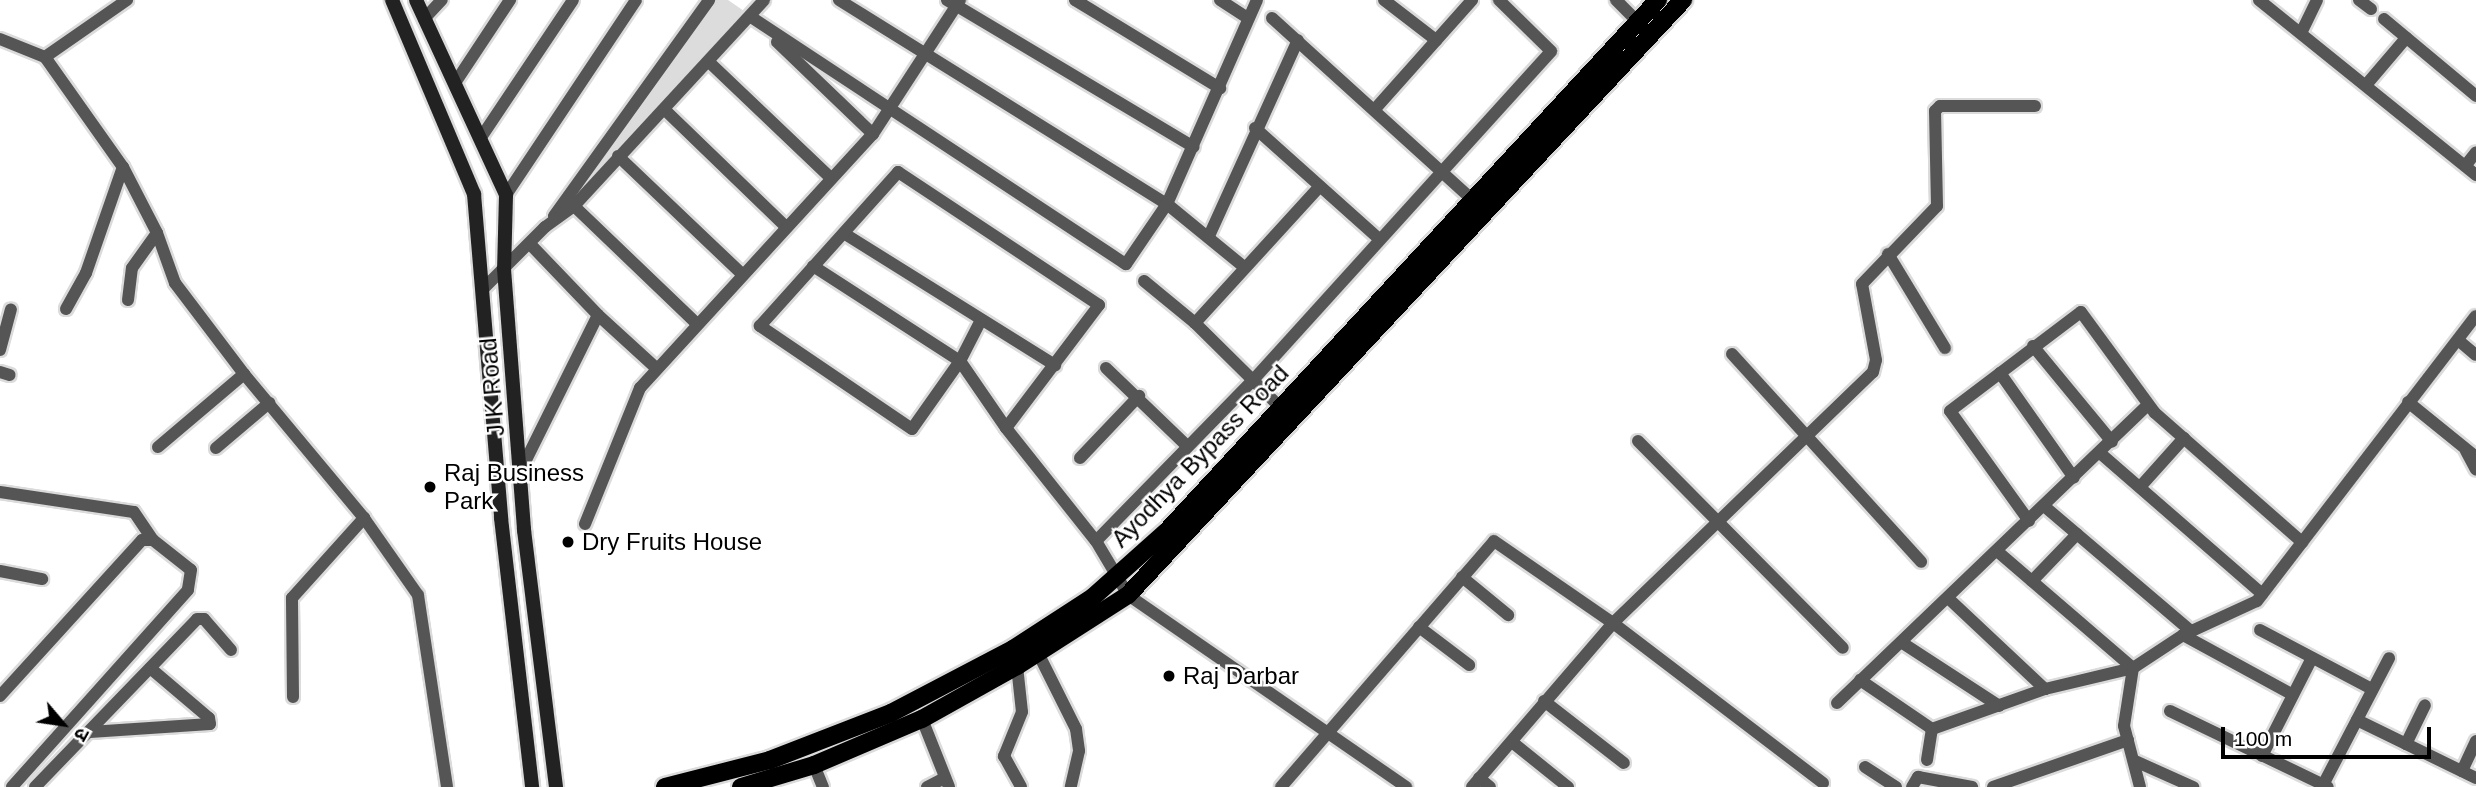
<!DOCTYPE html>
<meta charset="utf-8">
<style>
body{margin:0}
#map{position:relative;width:2476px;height:787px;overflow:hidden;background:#fff;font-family:Helvetica,"Noto Sans Devanagari",sans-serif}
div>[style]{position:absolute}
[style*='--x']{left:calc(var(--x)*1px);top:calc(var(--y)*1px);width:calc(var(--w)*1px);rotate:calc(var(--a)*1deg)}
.green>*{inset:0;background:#dcdcdc}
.roads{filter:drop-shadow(2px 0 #dbdbdb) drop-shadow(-2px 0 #dbdbdb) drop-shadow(0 2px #dbdbdb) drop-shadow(0 -2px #dbdbdb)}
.minor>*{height:12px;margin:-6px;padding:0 6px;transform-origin:6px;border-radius:6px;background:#555}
.secondary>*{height:14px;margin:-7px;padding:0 7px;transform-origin:7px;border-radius:7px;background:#222}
.primary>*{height:18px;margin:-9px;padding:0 9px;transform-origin:9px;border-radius:9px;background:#000}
.dots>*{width:19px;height:19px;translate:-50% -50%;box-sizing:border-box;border:4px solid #fff;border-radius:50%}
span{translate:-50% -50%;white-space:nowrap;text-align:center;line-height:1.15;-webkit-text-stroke:5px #fff;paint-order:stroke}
.street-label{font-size:24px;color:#000}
.poi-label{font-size:24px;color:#000}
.left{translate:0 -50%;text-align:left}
.north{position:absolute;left:28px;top:689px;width:70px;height:70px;-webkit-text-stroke:5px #fff;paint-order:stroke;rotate:119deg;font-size:19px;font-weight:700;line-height:28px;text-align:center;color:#000}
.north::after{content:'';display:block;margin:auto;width:24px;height:32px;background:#000;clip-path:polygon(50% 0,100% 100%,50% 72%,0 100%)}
.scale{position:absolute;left:2221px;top:727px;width:210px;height:32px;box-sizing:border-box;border:4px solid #000;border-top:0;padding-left:9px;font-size:21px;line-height:24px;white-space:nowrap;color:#000;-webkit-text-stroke:5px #fff;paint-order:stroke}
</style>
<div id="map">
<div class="green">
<div style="clip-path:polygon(717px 0,728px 0,744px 11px,576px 193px)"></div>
</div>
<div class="roads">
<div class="minor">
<div style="--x:839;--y:0;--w:386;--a:31.9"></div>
<div style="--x:1167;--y:204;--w:99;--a:39.3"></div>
<div style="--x:947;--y:0;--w:287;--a:30.8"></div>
<div style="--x:1075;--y:0;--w:170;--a:31.3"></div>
<div style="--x:1220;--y:0;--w:33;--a:33"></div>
<div style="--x:1384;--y:0;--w:66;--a:37.6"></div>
<div style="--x:1616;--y:0;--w:31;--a:45"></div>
<div style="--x:2259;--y:0;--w:279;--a:38.9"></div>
<div style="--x:2359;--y:0;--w:15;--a:37"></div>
<div style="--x:751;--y:17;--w:449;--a:33.4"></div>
<div style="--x:1126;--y:264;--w:73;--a:-55.7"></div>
<div style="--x:1167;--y:204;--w:223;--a:-66.2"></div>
<div style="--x:1272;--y:18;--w:280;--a:42.2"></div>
<div style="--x:424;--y:19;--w:26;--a:-47"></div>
<div style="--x:2384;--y:19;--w:120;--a:39.9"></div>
<div style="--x:2302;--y:31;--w:34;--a:-64"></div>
<div style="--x:0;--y:39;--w:48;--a:21.8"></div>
<div style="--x:45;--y:57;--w:135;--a:54.7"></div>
<div style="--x:123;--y:167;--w:74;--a:62.7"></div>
<div style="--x:157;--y:233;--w:53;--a:70.2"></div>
<div style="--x:175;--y:283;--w:114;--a:52.8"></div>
<div style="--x:244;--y:374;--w:187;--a:50.2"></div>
<div style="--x:364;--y:518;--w:94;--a:55"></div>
<div style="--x:418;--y:595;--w:194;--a:81.4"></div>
<div style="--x:777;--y:42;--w:133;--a:43.8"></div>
<div style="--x:45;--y:57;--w:100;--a:-34.8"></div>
<div style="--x:709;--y:62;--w:168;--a:43.6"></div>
<div style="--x:455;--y:83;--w:100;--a:-56.5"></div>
<div style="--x:2366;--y:85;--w:62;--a:-49.6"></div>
<div style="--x:1375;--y:109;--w:146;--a:-48.3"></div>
<div style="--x:665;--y:110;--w:168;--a:44"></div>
<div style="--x:1255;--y:128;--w:166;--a:41.8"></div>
<div style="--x:480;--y:139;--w:167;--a:-56.2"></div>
<div style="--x:618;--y:156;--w:171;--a:43.6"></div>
<div style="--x:2466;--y:165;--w:16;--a:-52"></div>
<div style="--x:506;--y:195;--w:234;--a:-56.3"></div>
<div style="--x:574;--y:206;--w:170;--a:43.8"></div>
<div style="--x:554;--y:216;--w:266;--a:-54.3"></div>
<div style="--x:845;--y:234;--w:248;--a:32"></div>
<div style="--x:1209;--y:236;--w:215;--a:-65.6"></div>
<div style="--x:530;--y:244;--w:98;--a:46.2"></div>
<div style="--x:598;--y:315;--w:79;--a:42.4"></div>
<div style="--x:1888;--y:254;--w:110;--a:58.8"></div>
<div style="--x:813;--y:266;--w:175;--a:32.9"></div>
<div style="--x:960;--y:361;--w:81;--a:55.5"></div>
<div style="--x:1006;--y:428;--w:144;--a:51.5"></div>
<div style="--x:1096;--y:541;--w:63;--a:59.3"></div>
<div style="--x:1128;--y:595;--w:338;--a:34.6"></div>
<div style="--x:1144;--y:281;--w:66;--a:39.5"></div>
<div style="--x:1195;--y:323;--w:122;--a:44.7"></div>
<div style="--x:483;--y:289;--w:88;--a:-45"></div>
<div style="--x:545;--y:227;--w:36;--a:-36"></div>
<div style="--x:574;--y:206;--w:280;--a:-47.3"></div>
<div style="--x:128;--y:300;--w:32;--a:-83"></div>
<div style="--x:132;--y:268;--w:43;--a:-54.5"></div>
<div style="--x:66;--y:309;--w:41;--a:-60.9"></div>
<div style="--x:86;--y:273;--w:112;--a:-70.8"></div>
<div style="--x:981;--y:320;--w:46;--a:117.1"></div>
<div style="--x:960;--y:361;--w:83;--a:125.2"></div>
<div style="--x:912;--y:429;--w:184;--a:-145.9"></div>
<div style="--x:760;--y:326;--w:207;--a:-48.1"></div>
<div style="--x:898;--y:172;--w:241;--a:33.5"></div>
<div style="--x:1099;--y:305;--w:154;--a:127.1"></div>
<div style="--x:1195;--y:323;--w:185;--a:-47.6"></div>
<div style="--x:2458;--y:340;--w:23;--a:40"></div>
<div style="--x:2033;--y:346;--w:124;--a:50.5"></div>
<div style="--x:0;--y:350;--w:42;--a:-75"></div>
<div style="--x:1732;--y:354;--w:281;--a:47.7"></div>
<div style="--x:1106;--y:368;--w:112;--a:43.9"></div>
<div style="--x:0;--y:372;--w:10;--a:17"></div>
<div style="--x:2000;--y:373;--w:128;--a:54.8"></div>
<div style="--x:2408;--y:402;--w:87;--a:39"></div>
<div style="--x:1638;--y:441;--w:291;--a:45.3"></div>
<div style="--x:158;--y:447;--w:113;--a:-40.3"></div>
<div style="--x:216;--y:448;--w:70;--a:-40.3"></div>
<div style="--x:2466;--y:451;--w:21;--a:62"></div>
<div style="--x:2100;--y:453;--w:215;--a:41"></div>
<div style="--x:1080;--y:458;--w:86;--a:-46.4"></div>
<div style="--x:522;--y:468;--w:171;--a:-63.6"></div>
<div style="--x:2140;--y:487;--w:66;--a:-48.1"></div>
<div style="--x:0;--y:492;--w:135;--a:8.5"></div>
<div style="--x:134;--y:512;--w:34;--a:56"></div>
<div style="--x:2044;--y:506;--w:193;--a:40.4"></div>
<div style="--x:2029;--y:521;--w:135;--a:-125.7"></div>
<div style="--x:1950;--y:411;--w:164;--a:-37.1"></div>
<div style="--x:2081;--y:312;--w:125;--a:53.8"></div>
<div style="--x:2155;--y:413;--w:196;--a:41.3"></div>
<div style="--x:585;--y:524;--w:147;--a:-68"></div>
<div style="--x:640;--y:388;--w:345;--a:-47.5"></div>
<div style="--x:873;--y:134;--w:160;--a:-57"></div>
<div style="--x:1096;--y:541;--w:226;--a:-45.7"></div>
<div style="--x:1254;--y:379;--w:442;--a:-47.8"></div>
<div style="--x:1551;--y:51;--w:73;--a:-135.6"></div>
<div style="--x:1997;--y:551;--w:179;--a:40.7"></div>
<div style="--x:0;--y:571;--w:43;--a:10.8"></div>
<div style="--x:1462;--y:577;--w:60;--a:39.6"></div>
<div style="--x:2032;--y:581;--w:65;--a:-46.2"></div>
<div style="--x:1948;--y:598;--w:133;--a:43.2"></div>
<div style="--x:1419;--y:627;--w:63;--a:37.2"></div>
<div style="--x:2260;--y:630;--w:127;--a:27.8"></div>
<div style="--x:2183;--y:635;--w:125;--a:28.6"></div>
<div style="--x:1901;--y:642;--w:117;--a:33.1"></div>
<div style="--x:1038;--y:653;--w:85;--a:63.4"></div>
<div style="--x:1076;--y:729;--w:22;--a:82"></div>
<div style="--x:1079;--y:751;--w:37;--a:103"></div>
<div style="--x:1017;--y:666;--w:46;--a:83.8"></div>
<div style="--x:1022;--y:712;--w:48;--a:112.2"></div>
<div style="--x:1004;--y:756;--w:35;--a:61"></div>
<div style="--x:1860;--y:680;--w:87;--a:34.2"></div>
<div style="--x:1932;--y:729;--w:120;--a:-19.5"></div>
<div style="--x:2045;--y:689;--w:90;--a:-13.4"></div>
<div style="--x:0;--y:696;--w:211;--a:-47.7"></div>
<div style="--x:142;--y:540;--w:11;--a:0"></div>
<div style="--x:153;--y:540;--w:48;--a:38.3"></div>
<div style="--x:191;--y:570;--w:20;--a:99"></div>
<div style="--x:188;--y:590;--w:264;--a:131.8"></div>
<div style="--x:293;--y:697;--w:99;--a:-90.6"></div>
<div style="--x:292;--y:598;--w:108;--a:-48"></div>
<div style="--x:1544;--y:701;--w:101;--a:37.8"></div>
<div style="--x:1837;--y:703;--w:431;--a:-43.8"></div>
<div style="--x:2170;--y:711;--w:175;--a:25.7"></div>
<div style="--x:922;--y:719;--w:73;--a:68.3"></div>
<div style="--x:2357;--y:720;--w:132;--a:26"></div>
<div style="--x:90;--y:732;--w:120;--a:-3.8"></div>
<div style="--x:210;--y:724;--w:6;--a:-99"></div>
<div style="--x:209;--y:718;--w:77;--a:-139.7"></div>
<div style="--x:1512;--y:742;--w:72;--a:38.8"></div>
<div style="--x:2406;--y:744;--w:43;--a:-64"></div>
<div style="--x:2262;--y:756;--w:110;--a:-63"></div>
<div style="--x:1927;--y:760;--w:31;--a:-81"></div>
<div style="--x:2135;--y:761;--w:64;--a:24.1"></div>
<div style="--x:814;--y:765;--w:24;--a:68"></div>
<div style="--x:1865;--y:767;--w:37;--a:33"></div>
<div style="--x:2462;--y:771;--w:33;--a:-65"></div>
<div style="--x:1479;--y:778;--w:14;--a:39"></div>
<div style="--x:2323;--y:785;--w:143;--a:-62.5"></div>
<div style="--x:35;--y:787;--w:233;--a:-46"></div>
<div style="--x:197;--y:619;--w:7;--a:0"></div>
<div style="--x:204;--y:619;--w:41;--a:48.9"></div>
<div style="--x:927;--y:787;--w:20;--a:-27"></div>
<div style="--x:1281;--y:787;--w:325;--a:-49.1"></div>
<div style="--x:1494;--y:541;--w:145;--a:34.6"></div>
<div style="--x:1613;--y:623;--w:264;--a:37.3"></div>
<div style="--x:1472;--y:787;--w:216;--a:-49.3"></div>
<div style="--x:1613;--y:623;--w:361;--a:-44"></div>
<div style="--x:1873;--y:372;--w:12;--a:-76"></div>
<div style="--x:1876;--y:360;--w:77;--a:-100.4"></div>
<div style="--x:1862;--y:284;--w:108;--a:-46.1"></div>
<div style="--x:1937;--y:206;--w:95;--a:-91.2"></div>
<div style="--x:1935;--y:111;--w:7;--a:-45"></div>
<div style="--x:1940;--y:106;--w:95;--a:0"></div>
<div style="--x:1912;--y:787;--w:12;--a:-59"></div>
<div style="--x:1918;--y:777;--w:55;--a:10.5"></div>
<div style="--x:1993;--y:787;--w:143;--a:-19.2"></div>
<div style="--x:2140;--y:787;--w:63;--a:-104.7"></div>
<div style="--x:2124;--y:726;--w:59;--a:-81.2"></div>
<div style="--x:2133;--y:668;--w:60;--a:-33.4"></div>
<div style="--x:2183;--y:635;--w:81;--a:-24.7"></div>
<div style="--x:2257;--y:601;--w:359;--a:-52.5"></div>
</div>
<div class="secondary">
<div style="--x:392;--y:0;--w:211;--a:67.1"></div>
<div style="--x:474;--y:194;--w:325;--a:85.2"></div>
<div style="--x:501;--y:518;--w:271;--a:83.4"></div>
<div style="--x:416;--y:0;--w:215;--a:65.2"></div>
<div style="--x:506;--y:195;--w:74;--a:91.5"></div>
<div style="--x:504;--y:269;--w:262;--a:85.6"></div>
<div style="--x:524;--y:530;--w:259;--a:82.9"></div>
</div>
<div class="primary">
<div style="--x:665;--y:787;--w:108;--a:-14.4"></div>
<div style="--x:770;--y:760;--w:130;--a:-21.2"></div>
<div style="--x:891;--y:713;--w:138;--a:-27.7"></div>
<div style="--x:1013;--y:649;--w:95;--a:-33"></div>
<div style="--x:1093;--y:597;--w:98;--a:-41.7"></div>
<div style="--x:1166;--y:532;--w:725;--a:-47.24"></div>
<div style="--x:741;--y:787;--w:76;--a:-16.8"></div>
<div style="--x:814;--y:765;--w:117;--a:-23.1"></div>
<div style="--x:922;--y:719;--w:109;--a:-29.2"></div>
<div style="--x:1017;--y:666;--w:132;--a:-32.6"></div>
<div style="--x:1128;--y:595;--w:814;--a:-46.99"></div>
</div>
</div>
<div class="dots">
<div style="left:430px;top:487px;background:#000"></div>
<div style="left:568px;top:542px;background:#000"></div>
<div style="left:1169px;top:676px;background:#000"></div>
</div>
<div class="street-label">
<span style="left:492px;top:387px;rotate:-95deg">J K Road</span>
<span style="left:1200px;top:456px;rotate:-46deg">Ayodhya Bypass Road</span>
</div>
<div class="poi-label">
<span class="left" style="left:444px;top:487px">Raj Business<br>Park</span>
<span class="left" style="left:582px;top:542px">Dry Fruits House</span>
<span class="left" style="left:1183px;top:676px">Raj Darbar</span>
</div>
<div class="north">उ</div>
<div class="scale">100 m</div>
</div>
